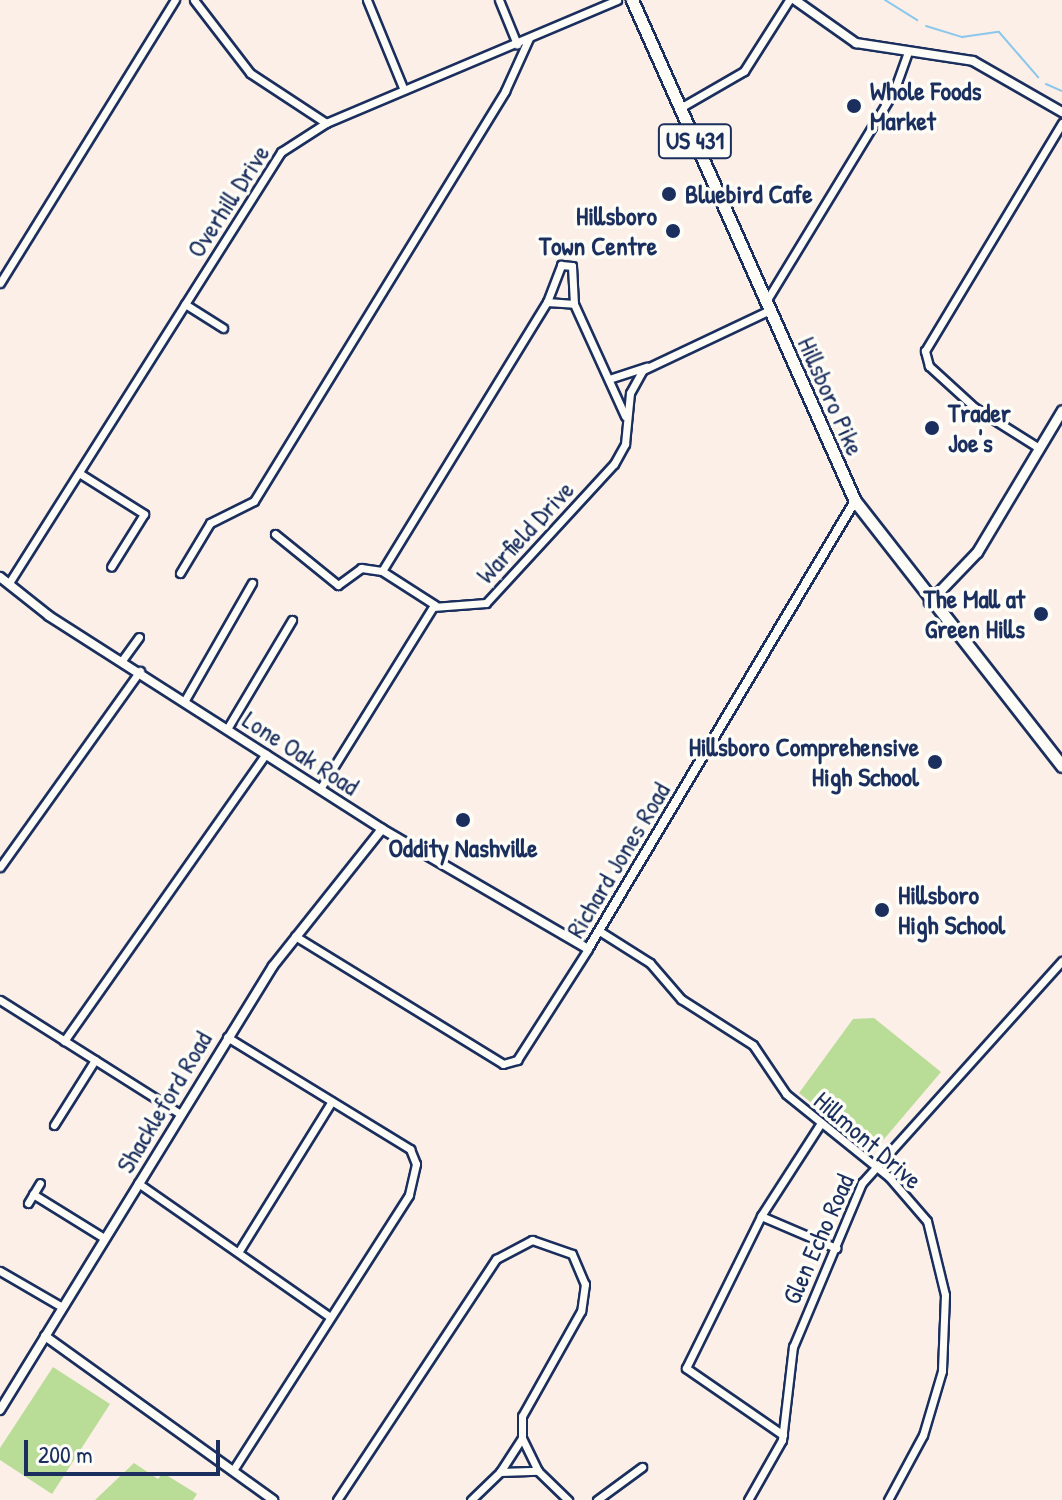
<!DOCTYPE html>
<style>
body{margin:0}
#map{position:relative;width:1062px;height:1500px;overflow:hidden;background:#fbefe8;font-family:"Patrick Hand",sans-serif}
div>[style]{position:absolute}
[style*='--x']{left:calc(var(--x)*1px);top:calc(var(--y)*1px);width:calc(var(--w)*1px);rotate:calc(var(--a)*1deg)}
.green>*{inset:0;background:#b9dc96}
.stream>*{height:2px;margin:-1px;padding:0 1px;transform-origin:1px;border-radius:1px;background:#8bc6eb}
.roads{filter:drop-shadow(2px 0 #1b2f5e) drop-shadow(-2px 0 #1b2f5e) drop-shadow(0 2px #1b2f5e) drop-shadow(0 -2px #1b2f5e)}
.minor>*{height:7px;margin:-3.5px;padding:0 3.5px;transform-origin:3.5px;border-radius:3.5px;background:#fdfcf7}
.tertiary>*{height:8px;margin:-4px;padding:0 4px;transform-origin:4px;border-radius:4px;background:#fdfcf7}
.secondary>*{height:9px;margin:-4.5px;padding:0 4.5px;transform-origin:4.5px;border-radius:4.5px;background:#fdfcf7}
.primary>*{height:11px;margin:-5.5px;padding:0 5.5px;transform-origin:5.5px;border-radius:5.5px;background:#fdfcf7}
.dots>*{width:22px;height:22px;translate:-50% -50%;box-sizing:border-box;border:4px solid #fdfcf7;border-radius:50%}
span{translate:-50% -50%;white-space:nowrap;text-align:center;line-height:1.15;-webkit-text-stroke:7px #fdfcf7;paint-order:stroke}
.shield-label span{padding:2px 6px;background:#fdfcf7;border:2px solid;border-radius:6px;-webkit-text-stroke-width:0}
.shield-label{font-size:24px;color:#1b2f5e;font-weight:700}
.poi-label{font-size:26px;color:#1b2f5e;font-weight:700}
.left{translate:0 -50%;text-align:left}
.right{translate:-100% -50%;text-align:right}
.street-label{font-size:26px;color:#1b2f5e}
.scale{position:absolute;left:24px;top:1440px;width:196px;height:36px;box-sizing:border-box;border:4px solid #1b2f5e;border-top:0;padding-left:10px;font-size:24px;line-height:28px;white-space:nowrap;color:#1b2f5e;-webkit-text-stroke:6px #fdfcf7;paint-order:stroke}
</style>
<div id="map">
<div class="green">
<div style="clip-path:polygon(874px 1018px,941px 1072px,879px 1145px,865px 1145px,799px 1093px,853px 1019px)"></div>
<div style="clip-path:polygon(53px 1367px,110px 1404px,52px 1494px,0 1460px,0 1448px)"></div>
<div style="clip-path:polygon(134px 1463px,158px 1479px,163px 1473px,197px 1494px,193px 1500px,95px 1500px)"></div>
</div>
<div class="stream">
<div style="--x:885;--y:0;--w:38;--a:32"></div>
<div style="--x:926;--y:26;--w:38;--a:17"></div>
<div style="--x:962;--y:37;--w:37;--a:-8"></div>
<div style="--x:999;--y:32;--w:60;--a:49.1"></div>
<div style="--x:1046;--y:84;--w:17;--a:24"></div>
</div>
<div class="roads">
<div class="minor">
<div style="--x:194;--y:0;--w:92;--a:52.5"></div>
<div style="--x:250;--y:73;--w:91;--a:33.3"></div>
<div style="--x:367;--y:0;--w:97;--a:67.7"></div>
<div style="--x:499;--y:0;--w:48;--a:67.8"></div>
<div style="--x:680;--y:108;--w:74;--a:-30"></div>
<div style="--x:744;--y:71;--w:84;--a:-57.6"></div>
<div style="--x:0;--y:283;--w:333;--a:-58.3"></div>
<div style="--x:547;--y:302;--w:27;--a:4"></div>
<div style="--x:765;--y:303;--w:248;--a:-58.7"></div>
<div style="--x:894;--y:91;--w:41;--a:-70.3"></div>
<div style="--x:185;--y:304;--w:45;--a:32.3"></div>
<div style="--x:609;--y:379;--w:40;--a:-18"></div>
<div style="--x:1039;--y:448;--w:77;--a:-147.8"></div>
<div style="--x:974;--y:407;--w:61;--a:-137.7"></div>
<div style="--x:929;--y:366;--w:16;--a:-105"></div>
<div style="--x:925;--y:351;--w:266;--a:-59"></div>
<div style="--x:79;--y:473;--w:77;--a:32.2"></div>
<div style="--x:144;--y:514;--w:62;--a:121.9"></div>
<div style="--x:275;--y:534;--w:81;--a:39"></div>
<div style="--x:338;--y:585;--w:29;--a:-36"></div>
<div style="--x:361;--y:568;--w:21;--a:8"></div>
<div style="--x:382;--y:571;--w:316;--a:-58.5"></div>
<div style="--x:547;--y:302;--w:40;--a:-69"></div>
<div style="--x:561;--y:265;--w:11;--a:5"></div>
<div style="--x:572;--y:266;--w:38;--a:87"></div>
<div style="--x:574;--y:304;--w:123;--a:65.5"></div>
<div style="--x:382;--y:571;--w:63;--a:32.7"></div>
<div style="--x:180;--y:573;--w:58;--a:-59"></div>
<div style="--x:210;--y:523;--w:49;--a:-26.6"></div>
<div style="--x:254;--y:501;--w:481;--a:-58.5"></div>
<div style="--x:505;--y:91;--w:58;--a:-65.6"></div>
<div style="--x:9;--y:583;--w:510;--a:-57.74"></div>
<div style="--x:281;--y:152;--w:54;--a:-32.8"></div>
<div style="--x:326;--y:123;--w:316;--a:-22.9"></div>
<div style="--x:123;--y:659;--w:27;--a:-54"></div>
<div style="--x:185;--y:700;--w:135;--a:-60.2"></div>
<div style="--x:227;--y:729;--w:127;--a:-59.2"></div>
<div style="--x:320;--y:789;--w:214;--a:-58.2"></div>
<div style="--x:433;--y:607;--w:53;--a:-4.3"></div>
<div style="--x:486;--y:603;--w:189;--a:-47.4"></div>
<div style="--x:614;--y:464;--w:23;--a:-61"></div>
<div style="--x:625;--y:444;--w:51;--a:-84.4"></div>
<div style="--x:630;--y:393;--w:26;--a:-61"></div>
<div style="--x:643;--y:370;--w:138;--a:-25.3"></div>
<div style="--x:0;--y:867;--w:241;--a:-54.5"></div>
<div style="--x:601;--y:932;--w:58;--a:32.3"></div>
<div style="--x:650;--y:963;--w:48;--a:49.3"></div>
<div style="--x:681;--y:999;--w:85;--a:32.6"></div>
<div style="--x:753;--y:1045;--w:59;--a:56"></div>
<div style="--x:786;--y:1094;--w:132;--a:38.9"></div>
<div style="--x:889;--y:1177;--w:58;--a:49.2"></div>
<div style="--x:927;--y:1221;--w:76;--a:76.3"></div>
<div style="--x:945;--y:1295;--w:76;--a:92.3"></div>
<div style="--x:942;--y:1371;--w:67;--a:106.5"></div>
<div style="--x:923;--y:1435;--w:74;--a:118.3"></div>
<div style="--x:295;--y:936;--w:244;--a:31.6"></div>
<div style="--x:503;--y:1064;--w:15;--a:-16"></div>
<div style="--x:517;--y:1060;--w:132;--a:-57.4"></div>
<div style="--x:0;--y:1000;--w:212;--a:32.3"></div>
<div style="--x:227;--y:1037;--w:215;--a:31.5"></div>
<div style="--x:410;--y:1149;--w:16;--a:68"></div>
<div style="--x:416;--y:1164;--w:32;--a:103"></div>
<div style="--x:409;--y:1195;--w:326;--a:122.6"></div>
<div style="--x:64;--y:1041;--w:351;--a:-54.9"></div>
<div style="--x:54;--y:1125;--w:77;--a:-57.8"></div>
<div style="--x:138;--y:1183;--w:234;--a:34.9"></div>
<div style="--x:33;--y:1194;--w:84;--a:31.8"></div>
<div style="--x:28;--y:1203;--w:23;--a:-59"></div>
<div style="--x:761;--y:1216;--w:82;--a:23.1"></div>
<div style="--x:239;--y:1251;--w:176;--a:-58.2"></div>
<div style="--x:0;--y:1271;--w:72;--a:30.1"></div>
<div style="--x:783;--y:1435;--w:118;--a:-145.4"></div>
<div style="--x:686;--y:1368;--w:169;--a:-63.7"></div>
<div style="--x:761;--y:1216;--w:111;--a:-57.2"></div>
<div style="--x:500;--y:1472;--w:40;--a:-57.1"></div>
<div style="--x:337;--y:1500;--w:289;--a:-56.6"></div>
<div style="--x:496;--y:1259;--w:41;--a:-27.8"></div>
<div style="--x:532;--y:1240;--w:42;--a:19.3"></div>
<div style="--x:572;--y:1254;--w:33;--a:67"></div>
<div style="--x:585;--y:1284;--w:27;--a:98"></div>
<div style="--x:581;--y:1311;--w:120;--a:119.3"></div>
<div style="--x:522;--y:1416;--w:22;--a:90"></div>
<div style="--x:522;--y:1438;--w:37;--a:64"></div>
<div style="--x:538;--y:1471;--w:42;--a:44"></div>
<div style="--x:471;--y:1500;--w:40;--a:-44"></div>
<div style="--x:500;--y:1472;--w:38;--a:-2"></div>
<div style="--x:597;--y:1500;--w:56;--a:-36.3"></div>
<div style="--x:748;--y:1500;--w:69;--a:-60.5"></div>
<div style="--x:782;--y:1440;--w:94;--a:-83.3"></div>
<div style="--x:793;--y:1347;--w:178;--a:-67.2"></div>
<div style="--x:862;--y:1183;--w:299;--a:-48"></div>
</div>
<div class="tertiary">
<div style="--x:795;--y:0;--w:75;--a:35.2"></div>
<div style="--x:856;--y:43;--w:118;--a:8.7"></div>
<div style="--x:973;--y:61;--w:103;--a:29.8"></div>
<div style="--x:0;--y:577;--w:63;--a:38.5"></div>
<div style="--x:49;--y:616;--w:395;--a:32.6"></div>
<div style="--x:382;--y:829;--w:238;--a:30.2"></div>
<div style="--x:588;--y:949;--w:522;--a:-59.21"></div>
<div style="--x:45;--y:1336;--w:281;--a:35.7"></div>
<div style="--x:0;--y:1410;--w:521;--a:-58.41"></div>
<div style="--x:273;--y:966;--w:175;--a:-51.5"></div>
</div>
<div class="secondary">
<div style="--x:929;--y:602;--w:69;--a:-46.2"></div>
<div style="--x:977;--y:552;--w:165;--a:-59.1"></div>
</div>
<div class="primary">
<div style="--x:632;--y:0;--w:548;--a:66.01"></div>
<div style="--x:855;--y:501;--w:336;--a:52"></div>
</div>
</div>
<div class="dots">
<div style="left:854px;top:106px;background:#1b2f5e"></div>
<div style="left:669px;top:194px;background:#1b2f5e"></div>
<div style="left:673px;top:231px;background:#1b2f5e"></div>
<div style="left:932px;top:428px;background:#1b2f5e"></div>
<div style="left:1041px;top:614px;background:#1b2f5e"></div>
<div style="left:935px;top:762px;background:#1b2f5e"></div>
<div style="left:463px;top:820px;background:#1b2f5e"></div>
<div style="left:882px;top:910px;background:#1b2f5e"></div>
</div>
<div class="shield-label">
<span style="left:695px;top:141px">US 431</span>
</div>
<div class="poi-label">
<span class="left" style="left:870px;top:106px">Whole Foods<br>Market</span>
<span class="left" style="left:685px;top:194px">Bluebird Cafe</span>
<span class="right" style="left:657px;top:231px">Hillsboro<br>Town Centre</span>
<span class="left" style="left:948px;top:428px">Trader<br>Joe's</span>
<span class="right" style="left:1025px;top:614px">The Mall at<br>Green Hills</span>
<span class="right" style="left:919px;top:762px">Hillsboro Comprehensive<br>High School</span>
<span style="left:463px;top:848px">Oddity Nashville</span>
<span class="left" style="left:898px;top:910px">Hillsboro<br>High School</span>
</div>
<div class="street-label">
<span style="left:228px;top:201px;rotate:-57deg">Overhill Drive</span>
<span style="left:831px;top:396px;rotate:66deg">Hillsboro Pike</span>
<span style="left:525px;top:532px;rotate:-47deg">Warfield Drive</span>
<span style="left:301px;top:753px;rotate:33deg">Lone Oak Road</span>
<span style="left:618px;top:860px;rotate:-59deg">Richard Jones Road</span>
<span style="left:164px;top:1102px;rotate:-59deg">Shackleford Road</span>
<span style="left:868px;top:1140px;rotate:41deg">Hillmont Drive</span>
<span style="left:818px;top:1239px;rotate:-66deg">Glen Echo Road</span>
</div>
<div class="scale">200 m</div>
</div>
